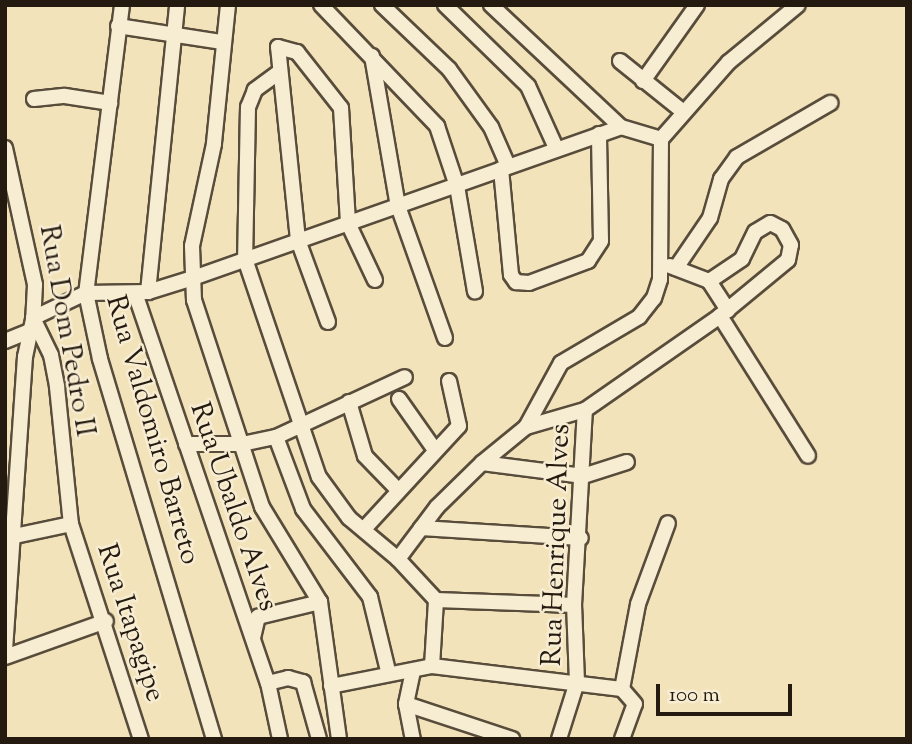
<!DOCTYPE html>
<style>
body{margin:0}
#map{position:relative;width:912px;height:744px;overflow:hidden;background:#f3e3bb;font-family:"Sorts Mill Goudy",serif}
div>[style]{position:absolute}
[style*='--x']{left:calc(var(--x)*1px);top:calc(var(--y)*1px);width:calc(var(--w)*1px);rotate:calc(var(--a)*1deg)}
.roads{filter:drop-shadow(2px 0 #584c3b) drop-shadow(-2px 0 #584c3b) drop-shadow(0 2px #584c3b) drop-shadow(0 -2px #584c3b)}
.minor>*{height:14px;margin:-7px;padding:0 7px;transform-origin:7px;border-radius:7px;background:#f7edd3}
span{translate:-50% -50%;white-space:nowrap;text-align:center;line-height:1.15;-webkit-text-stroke:5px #f7edd3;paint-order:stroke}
.street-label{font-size:28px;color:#251a10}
.frame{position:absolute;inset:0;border:7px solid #251a10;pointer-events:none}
.scale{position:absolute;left:656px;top:684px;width:136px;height:32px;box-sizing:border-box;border:4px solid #251a10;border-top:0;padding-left:9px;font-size:21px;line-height:24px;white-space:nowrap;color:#251a10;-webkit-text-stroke:5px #f7edd3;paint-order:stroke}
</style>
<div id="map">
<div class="roads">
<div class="minor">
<div style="--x:122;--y:5;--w:290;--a:97.1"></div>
<div style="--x:86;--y:293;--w:67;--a:78"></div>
<div style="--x:100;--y:359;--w:397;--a:73.3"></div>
<div style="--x:228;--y:5;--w:140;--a:95.8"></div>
<div style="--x:214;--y:144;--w:104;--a:102.2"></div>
<div style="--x:192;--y:246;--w:54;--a:87.9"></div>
<div style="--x:194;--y:300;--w:218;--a:71.8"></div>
<div style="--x:262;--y:507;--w:111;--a:58.6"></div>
<div style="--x:320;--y:602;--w:138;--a:82.1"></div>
<div style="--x:321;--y:5;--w:168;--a:46.2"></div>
<div style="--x:437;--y:126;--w:63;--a:71.6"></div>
<div style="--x:457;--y:186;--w:107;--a:80.3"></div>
<div style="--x:382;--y:5;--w:93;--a:43.7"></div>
<div style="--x:449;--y:69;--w:72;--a:54.1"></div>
<div style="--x:491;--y:127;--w:43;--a:66.4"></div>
<div style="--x:445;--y:5;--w:116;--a:44.3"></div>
<div style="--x:528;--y:86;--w:68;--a:65.7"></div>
<div style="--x:491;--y:5;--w:178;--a:43.2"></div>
<div style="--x:118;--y:26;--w:104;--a:8.8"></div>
<div style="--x:372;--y:56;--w:152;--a:80.2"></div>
<div style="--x:398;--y:206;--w:140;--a:70.4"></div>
<div style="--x:620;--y:61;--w:78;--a:38.8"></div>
<div style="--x:278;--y:73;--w:29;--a:144"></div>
<div style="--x:255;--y:90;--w:18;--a:112"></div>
<div style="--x:248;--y:107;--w:152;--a:91.1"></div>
<div style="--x:245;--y:259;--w:230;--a:71.3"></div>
<div style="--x:319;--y:477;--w:51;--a:53.8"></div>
<div style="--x:349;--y:518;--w:64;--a:39.9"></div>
<div style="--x:643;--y:81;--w:93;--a:-54.6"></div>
<div style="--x:34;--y:99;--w:31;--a:-6"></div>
<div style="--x:65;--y:96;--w:46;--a:8.8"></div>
<div style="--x:5;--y:148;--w:140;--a:77.6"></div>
<div style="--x:35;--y:285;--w:33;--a:93"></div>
<div style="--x:33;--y:318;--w:41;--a:64.1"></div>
<div style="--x:51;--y:355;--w:33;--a:79"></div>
<div style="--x:57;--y:387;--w:138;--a:84.2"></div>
<div style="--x:71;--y:524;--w:226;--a:72"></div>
<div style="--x:501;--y:169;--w:106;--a:84.6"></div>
<div style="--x:511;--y:275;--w:9;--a:54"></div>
<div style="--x:516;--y:282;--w:13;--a:4"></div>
<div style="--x:529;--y:283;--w:63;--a:-20.4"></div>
<div style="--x:588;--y:261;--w:24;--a:-57"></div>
<div style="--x:601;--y:241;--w:107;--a:-91.1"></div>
<div style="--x:670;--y:266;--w:42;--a:21"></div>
<div style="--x:709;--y:281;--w:35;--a:57"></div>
<div style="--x:676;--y:268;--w:60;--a:-55.8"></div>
<div style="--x:710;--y:218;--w:41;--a:-74.2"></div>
<div style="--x:721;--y:179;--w:27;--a:-54"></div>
<div style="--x:737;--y:157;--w:108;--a:-30.1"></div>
<div style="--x:148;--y:292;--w:288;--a:-84.2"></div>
<div style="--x:135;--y:293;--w:412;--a:71.2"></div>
<div style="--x:268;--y:683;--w:57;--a:77.9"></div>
<div style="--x:720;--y:316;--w:165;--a:57.8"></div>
<div style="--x:33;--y:318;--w:59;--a:-25.3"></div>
<div style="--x:86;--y:293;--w:62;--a:-0.9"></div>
<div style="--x:148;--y:292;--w:47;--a:-17.3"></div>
<div style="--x:193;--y:278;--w:454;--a:-19.4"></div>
<div style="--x:621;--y:127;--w:42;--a:16.7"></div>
<div style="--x:328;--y:322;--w:87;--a:-110.1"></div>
<div style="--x:298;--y:240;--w:194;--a:-95.9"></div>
<div style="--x:278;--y:47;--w:20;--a:15"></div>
<div style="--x:297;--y:52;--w:71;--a:51.8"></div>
<div style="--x:341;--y:108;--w:115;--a:86.5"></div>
<div style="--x:348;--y:223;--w:63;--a:64.7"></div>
<div style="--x:5;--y:341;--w:24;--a:-22"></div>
<div style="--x:399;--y:399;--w:62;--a:54.8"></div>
<div style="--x:349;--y:402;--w:56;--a:73.5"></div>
<div style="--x:365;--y:456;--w:47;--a:45.9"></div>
<div style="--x:526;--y:427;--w:73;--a:-61.3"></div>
<div style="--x:561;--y:363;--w:91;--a:-30.5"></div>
<div style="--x:639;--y:317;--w:24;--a:-52"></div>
<div style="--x:654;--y:298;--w:20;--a:-72"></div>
<div style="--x:660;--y:279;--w:140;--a:-89.6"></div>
<div style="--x:661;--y:139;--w:103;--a:-48.6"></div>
<div style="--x:729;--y:62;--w:89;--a:-39.6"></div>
<div style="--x:276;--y:437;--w:77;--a:69.4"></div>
<div style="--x:303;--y:509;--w:111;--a:52.7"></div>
<div style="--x:370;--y:597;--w:76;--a:76.3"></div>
<div style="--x:186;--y:444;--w:56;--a:0"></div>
<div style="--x:242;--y:444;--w:35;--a:-12"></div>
<div style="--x:276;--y:437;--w:142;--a:-24.9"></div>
<div style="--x:482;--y:463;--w:102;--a:7.3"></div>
<div style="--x:583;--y:476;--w:46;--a:-17.7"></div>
<div style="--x:421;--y:528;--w:160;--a:3.6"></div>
<div style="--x:364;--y:529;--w:140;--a:-47.3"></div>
<div style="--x:459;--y:426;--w:46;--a:-102.5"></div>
<div style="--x:15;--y:536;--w:57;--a:-12.1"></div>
<div style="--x:436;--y:600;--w:138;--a:2.1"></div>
<div style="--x:253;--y:638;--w:22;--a:-77"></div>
<div style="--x:258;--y:617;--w:64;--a:-13.6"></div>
<div style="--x:5;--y:650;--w:294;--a:-86.1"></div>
<div style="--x:25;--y:357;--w:40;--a:-78"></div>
<div style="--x:5;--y:657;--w:107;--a:-19.6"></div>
<div style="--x:432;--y:666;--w:66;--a:-86.5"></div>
<div style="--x:436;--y:600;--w:56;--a:-132.8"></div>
<div style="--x:398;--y:559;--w:65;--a:-53.1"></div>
<div style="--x:437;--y:507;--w:63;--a:-44.4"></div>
<div style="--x:482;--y:463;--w:57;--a:-39.3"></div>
<div style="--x:526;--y:427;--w:61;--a:-16.1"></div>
<div style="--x:585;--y:410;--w:165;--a:-34.8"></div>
<div style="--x:720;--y:316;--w:88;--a:-39.5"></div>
<div style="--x:788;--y:260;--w:15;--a:-79"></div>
<div style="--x:791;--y:245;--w:18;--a:-119"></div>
<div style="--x:782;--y:229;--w:13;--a:-153"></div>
<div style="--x:770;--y:223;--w:17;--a:149"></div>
<div style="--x:755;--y:232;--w:30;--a:116"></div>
<div style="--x:742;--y:259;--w:40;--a:146"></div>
<div style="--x:413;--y:671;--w:34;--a:102"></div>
<div style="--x:406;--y:704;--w:36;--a:79"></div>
<div style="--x:268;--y:683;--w:21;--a:-14"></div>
<div style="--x:288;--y:678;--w:16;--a:15"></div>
<div style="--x:303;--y:682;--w:59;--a:74.3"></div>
<div style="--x:331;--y:686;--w:103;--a:-11.2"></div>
<div style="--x:432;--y:666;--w:191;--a:6.9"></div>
<div style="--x:406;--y:704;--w:112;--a:18.3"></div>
<div style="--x:559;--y:739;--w:60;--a:-72.5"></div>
<div style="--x:577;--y:682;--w:77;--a:-92.2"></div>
<div style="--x:574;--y:605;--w:195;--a:-86.8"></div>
<div style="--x:622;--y:739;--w:37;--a:-70"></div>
<div style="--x:635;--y:704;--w:20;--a:-131"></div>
<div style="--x:622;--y:689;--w:86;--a:-79.3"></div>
<div style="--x:638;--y:604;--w:86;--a:-69.7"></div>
</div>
</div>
<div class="street-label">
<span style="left:66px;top:331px;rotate:80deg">Rua Dom Pedro II</span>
<span style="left:152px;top:430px;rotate:74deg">Rua Valdomiro Barreto</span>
<span style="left:233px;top:507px;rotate:71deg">Rua Ubaldo Alves</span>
<span style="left:557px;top:545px;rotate:-88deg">Rua Henrique Alves</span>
<span style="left:130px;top:623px;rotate:72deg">Rua Itapagipe</span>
</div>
<div class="frame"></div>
<div class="scale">100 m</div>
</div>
